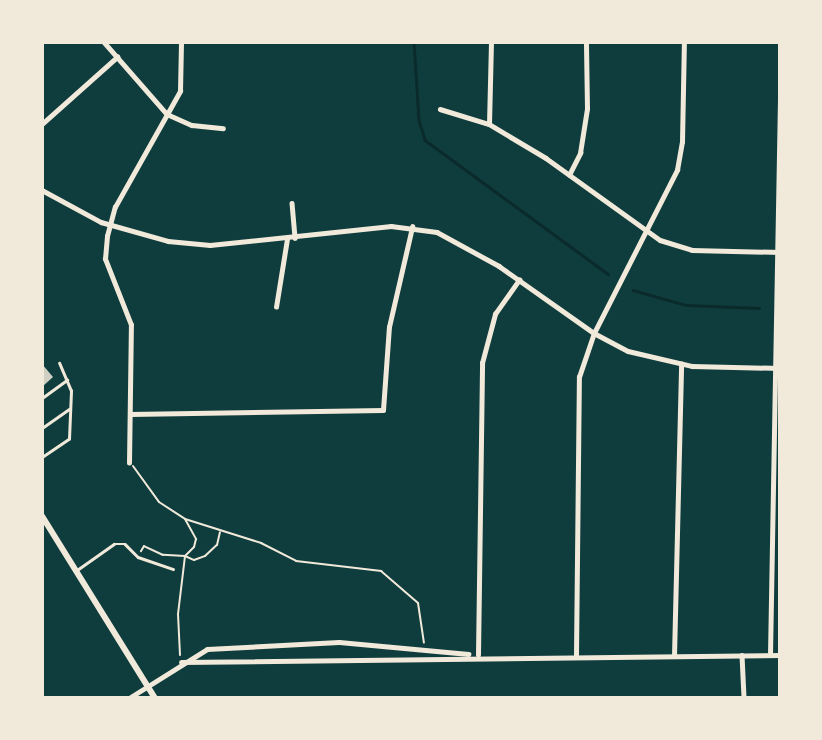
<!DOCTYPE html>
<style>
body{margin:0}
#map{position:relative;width:822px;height:740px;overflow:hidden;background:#0f3d3e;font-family:Lato,sans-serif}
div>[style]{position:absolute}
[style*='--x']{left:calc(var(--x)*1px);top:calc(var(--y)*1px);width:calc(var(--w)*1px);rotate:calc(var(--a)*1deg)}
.stream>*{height:2.5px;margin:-1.25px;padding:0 1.25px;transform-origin:1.25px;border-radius:1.25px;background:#0a2a2b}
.building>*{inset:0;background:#cfcfc3}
.path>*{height:2px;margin:-1px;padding:0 1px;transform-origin:1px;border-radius:1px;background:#f1e9da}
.service>*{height:2.5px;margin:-1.25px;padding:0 1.25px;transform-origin:1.25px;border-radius:1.25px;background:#f1e9da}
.minor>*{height:4.5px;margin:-2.25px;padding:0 2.25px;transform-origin:2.25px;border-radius:2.25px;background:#f1e9da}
.tertiary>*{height:5px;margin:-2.5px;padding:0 2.5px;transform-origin:2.5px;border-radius:2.5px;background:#f1e9da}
.secondary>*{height:6px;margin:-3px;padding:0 3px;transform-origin:3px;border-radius:3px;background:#f1e9da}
span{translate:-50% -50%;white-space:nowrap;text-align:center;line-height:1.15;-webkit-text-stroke:7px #f1e9da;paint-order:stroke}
.frame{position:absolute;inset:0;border:44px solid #f1e9da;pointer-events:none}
</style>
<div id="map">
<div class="stream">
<div style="--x:414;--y:42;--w:78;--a:86.3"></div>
<div style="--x:419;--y:120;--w:21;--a:73"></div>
<div style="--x:425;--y:140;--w:227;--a:36.2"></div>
<div style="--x:633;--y:290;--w:55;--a:15.8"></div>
<div style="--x:686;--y:305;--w:73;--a:2.4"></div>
</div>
<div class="building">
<div style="clip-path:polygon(42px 364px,53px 377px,42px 387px)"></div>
</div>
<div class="path">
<div style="--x:133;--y:466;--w:44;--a:54.2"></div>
<div style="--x:159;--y:502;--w:31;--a:33"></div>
<div style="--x:185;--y:519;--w:23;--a:61"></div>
<div style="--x:196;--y:539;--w:8;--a:104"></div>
<div style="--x:194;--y:547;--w:13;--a:135"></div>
<div style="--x:185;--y:556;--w:22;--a:-177"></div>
<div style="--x:163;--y:555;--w:21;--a:-155"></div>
<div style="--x:144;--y:546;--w:6;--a:121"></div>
<div style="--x:185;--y:519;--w:80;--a:17.5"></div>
<div style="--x:261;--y:543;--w:39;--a:27"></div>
<div style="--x:296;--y:561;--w:86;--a:6.7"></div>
<div style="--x:381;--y:571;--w:49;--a:40.9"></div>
<div style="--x:418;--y:603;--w:40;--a:81.5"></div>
<div style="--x:180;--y:655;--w:41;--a:-92.8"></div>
<div style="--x:178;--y:614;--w:58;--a:-83.1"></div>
<div style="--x:185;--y:556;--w:10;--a:24"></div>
<div style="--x:194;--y:560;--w:12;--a:-20"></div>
<div style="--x:205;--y:556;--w:16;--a:-43"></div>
<div style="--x:217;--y:545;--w:13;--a:-77"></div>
</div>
<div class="service">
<div style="--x:42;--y:398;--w:31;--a:-36"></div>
<div style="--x:42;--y:428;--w:33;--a:-35"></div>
<div style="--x:42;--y:457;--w:32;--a:-34"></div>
<div style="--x:69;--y:439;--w:48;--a:-87.6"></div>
<div style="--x:71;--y:391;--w:30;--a:-113"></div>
<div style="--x:77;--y:570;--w:45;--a:-35.1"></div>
<div style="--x:114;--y:544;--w:11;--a:0"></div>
<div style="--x:125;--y:544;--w:18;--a:45"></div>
<div style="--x:138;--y:557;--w:37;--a:19"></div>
</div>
<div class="minor">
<div style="--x:104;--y:42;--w:96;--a:48.8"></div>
<div style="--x:167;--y:114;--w:27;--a:24"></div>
<div style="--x:192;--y:125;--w:31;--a:6"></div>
<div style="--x:440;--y:109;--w:51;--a:17"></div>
<div style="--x:489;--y:124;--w:66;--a:30.8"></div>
<div style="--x:546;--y:158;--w:140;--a:35.7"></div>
<div style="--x:660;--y:240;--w:34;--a:17"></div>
<div style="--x:692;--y:250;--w:88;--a:1.3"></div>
<div style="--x:42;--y:124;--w:101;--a:-41.8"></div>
<div style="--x:489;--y:124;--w:82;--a:-88.6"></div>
<div style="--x:569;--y:175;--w:25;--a:-63"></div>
<div style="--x:580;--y:153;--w:45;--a:-81"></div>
<div style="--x:587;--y:109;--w:67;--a:-90.9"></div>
<div style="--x:42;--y:190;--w:67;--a:28.5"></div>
<div style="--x:101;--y:222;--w:70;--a:15.8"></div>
<div style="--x:168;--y:241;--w:42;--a:5.4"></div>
<div style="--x:210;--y:245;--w:182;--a:-6"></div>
<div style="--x:391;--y:226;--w:46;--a:7.4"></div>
<div style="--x:437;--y:232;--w:71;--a:28.7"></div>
<div style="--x:499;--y:266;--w:116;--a:35.2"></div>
<div style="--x:594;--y:333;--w:38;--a:28"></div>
<div style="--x:628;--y:351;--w:66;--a:13.2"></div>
<div style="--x:692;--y:366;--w:88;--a:1.3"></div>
<div style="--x:292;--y:203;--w:35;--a:85"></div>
<div style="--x:276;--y:307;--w:69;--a:-80.8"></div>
<div style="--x:130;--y:414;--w:253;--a:-0.9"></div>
<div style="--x:383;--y:410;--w:83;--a:-85.9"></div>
<div style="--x:389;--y:327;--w:103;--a:-77"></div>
<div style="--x:129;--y:463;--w:138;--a:-89.2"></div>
<div style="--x:131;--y:325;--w:71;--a:-111.5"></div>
<div style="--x:105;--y:259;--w:23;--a:-85"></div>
<div style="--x:107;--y:236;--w:30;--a:-75"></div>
<div style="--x:115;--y:207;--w:133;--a:-60.7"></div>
<div style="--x:180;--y:91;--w:49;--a:-88.8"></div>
<div style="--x:478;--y:655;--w:292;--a:-89.2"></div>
<div style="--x:482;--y:363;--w:51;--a:-75.1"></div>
<div style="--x:495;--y:314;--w:42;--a:-54.8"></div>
<div style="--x:576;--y:655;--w:278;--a:-89.4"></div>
<div style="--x:579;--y:377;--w:46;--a:-71.2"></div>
<div style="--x:594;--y:333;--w:183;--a:-63"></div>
<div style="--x:677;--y:170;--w:28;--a:-80"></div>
<div style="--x:682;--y:142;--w:100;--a:-88.9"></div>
<div style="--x:742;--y:655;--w:43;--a:87.3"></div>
<div style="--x:770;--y:655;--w:558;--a:-88.97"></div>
<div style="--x:674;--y:656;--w:292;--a:-88.6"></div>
</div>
<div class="tertiary">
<div style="--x:181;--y:662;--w:599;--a:-0.67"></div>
<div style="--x:129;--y:698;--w:92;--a:-32.1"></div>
<div style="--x:207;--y:649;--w:132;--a:-3"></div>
<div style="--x:339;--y:642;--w:130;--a:5.3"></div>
</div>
<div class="secondary">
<div style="--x:42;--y:516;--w:214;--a:58.2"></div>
</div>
<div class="frame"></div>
</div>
